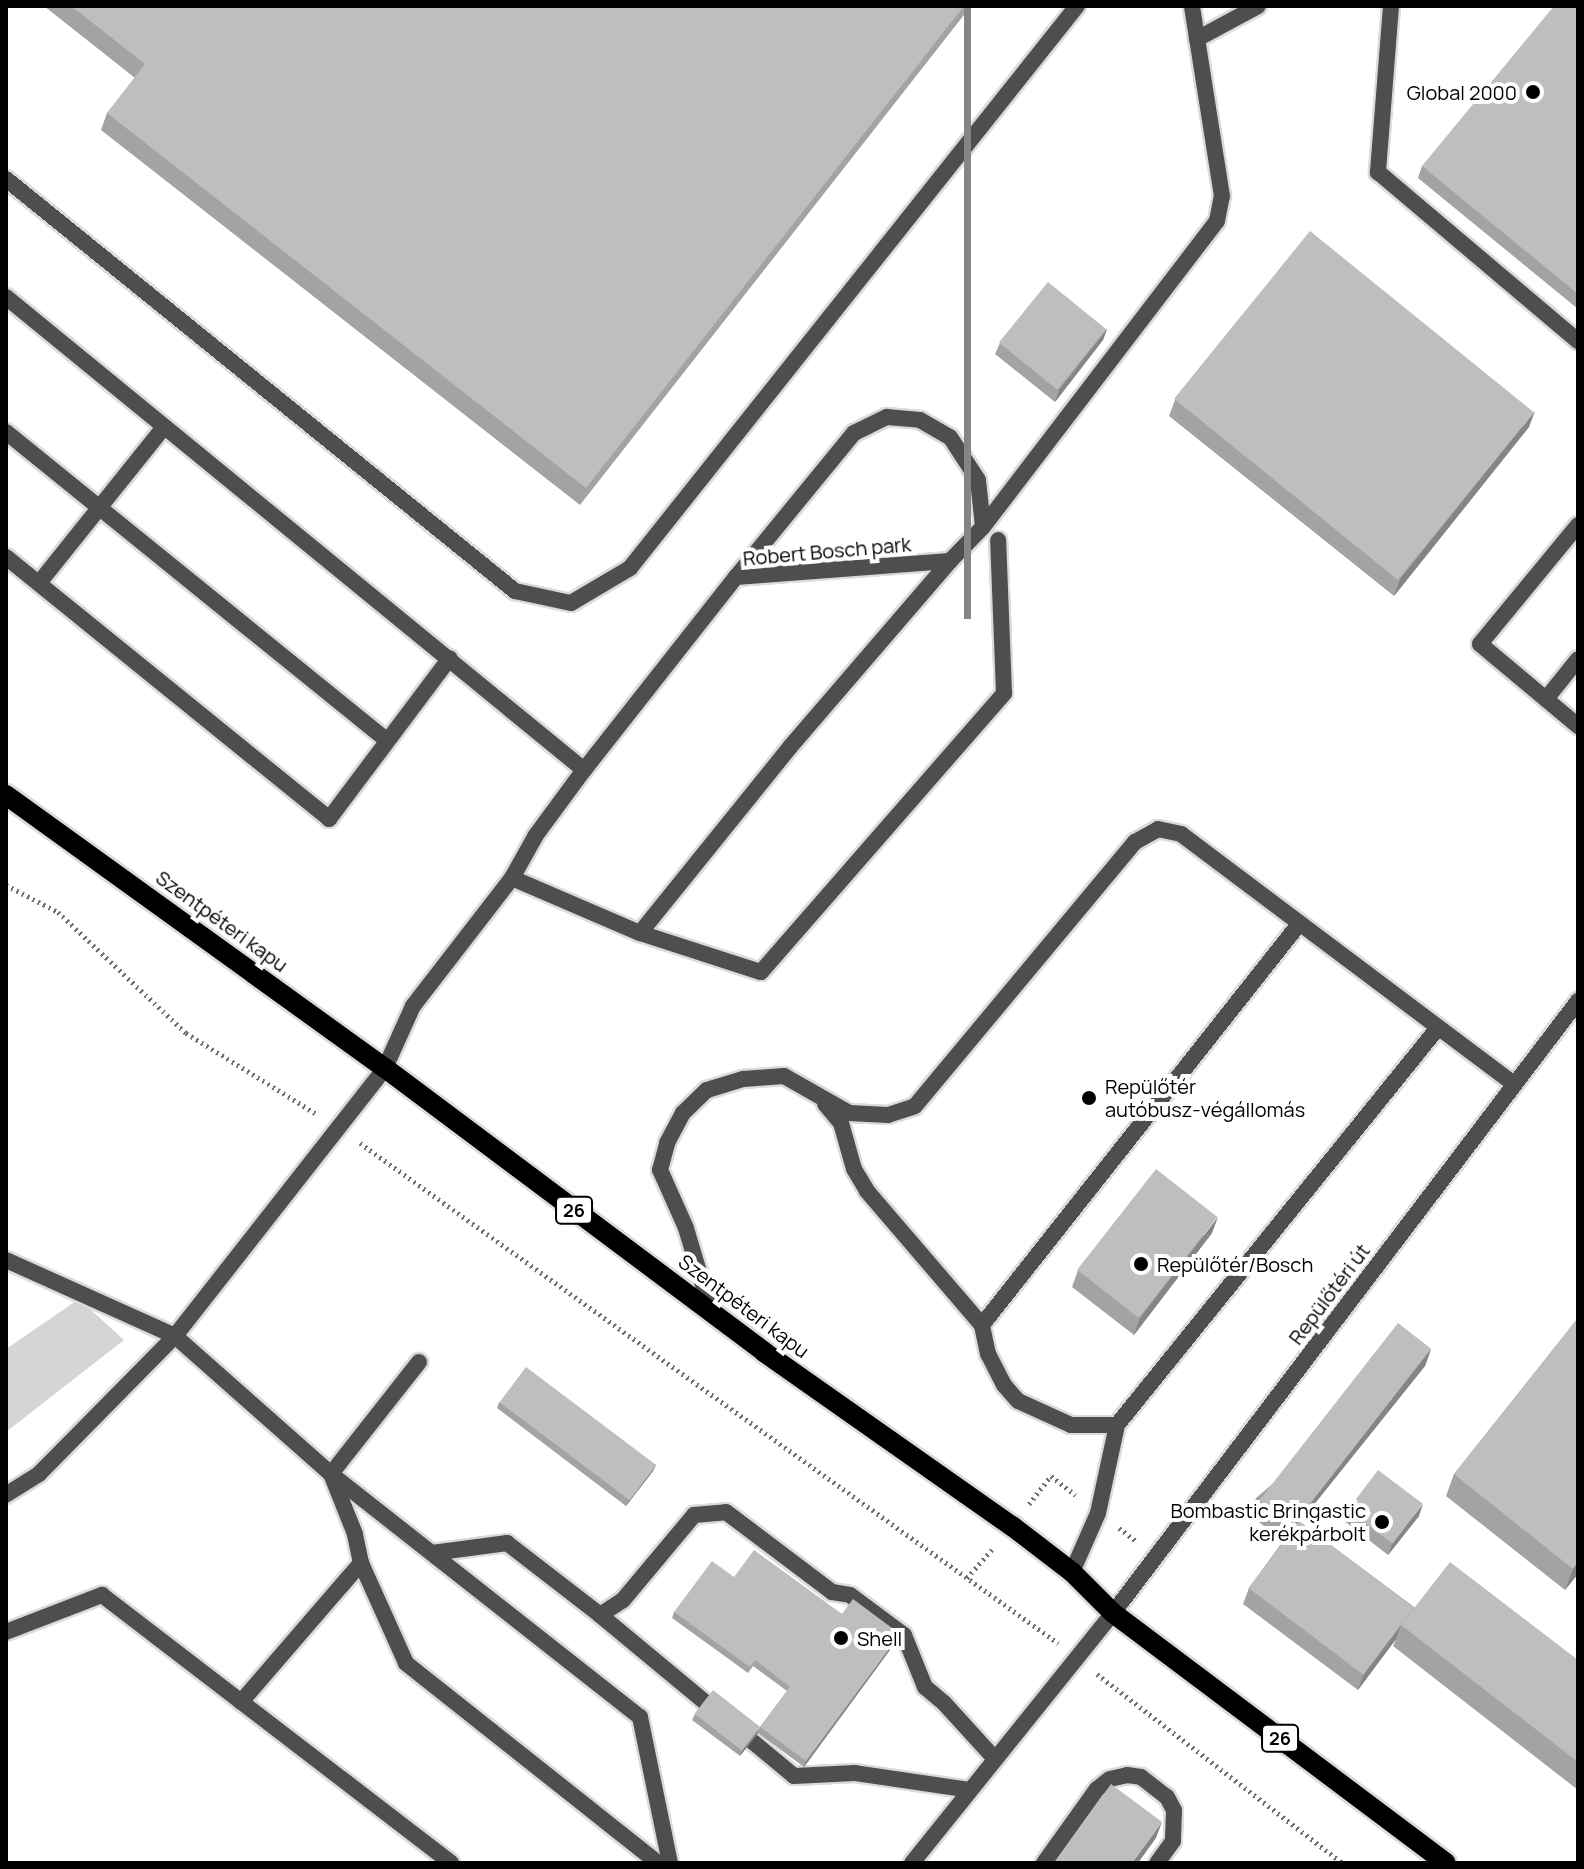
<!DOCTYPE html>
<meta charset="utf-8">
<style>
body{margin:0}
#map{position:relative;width:1584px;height:1869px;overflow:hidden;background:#fff;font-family:Manrope,sans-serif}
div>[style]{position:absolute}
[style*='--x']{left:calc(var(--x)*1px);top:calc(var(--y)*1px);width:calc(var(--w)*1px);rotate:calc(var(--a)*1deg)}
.green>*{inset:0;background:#d5d5d5}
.path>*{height:5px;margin-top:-2.5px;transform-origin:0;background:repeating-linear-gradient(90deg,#707070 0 2px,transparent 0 6px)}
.roads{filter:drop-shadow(2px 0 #dbdbdb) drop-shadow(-2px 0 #dbdbdb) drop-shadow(0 2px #dbdbdb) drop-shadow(0 -2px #dbdbdb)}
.service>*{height:16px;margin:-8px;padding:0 8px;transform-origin:8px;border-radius:8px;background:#4e4e4e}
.tertiary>*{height:16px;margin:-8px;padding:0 8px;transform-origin:8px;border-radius:8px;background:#4e4e4e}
.primary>*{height:20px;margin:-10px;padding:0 10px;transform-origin:10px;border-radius:10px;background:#000}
.wall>*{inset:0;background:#a3a3a3}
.shaded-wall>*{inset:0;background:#858585;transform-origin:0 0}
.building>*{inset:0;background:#bebebe;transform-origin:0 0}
.dots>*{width:22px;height:22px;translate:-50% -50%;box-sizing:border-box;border:4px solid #fff;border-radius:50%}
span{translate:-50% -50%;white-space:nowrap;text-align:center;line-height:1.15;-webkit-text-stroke:8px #fff;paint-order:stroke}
.shield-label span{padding:2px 6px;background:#fff;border:2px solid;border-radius:6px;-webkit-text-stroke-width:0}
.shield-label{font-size:18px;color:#000;font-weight:700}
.poi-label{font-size:20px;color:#000}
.right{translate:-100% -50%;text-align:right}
.left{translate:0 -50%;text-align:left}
.street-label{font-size:20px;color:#000}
.frame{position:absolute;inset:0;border:8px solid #000;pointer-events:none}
</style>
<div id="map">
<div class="green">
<div style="clip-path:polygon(79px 1299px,124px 1340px,6px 1432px,6px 1349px)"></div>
</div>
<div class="path">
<div style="--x:6;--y:885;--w:59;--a:27.4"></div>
<div style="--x:58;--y:912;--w:176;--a:43.4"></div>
<div style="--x:186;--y:1033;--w:152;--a:31.8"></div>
<div style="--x:360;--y:1143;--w:859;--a:35.62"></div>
<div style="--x:1029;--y:1504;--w:36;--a:-52"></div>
<div style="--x:1051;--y:1476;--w:31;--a:38"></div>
<div style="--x:1119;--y:1528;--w:21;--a:37"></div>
<div style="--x:967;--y:1578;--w:38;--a:-49"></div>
<div style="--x:1097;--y:1674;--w:309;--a:37.6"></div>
</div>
<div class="roads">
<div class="service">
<div style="--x:1391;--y:6;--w:167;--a:94.5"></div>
<div style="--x:1378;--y:172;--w:262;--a:40.2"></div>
<div style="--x:1197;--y:39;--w:69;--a:-28.4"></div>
<div style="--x:6;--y:179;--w:655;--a:38.99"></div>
<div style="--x:515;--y:591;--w:57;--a:12.1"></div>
<div style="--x:571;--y:603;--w:69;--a:-30.7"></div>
<div style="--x:630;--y:568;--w:718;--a:-51.5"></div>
<div style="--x:6;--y:297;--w:747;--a:39.29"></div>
<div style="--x:6;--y:432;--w:490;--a:39"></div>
<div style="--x:1578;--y:525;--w:154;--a:129.5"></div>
<div style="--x:1480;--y:644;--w:128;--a:39.9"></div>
<div style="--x:6;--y:557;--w:416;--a:39"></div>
<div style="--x:329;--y:819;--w:201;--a:-53.1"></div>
<div style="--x:736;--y:577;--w:186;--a:-50.7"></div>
<div style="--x:854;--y:433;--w:37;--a:-26"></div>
<div style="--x:887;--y:417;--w:33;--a:5"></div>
<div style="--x:920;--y:420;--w:34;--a:30"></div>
<div style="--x:950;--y:437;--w:51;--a:56.9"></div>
<div style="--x:978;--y:480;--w:47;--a:83.9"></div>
<div style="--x:39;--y:583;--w:200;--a:-51.3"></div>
<div style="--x:1546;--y:699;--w:51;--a:-51.3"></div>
<div style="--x:512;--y:878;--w:139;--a:23.3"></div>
<div style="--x:640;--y:933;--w:239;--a:-51.1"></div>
<div style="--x:790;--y:747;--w:245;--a:-49.3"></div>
<div style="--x:640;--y:933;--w:127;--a:17.9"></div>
<div style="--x:761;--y:972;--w:370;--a:-48.9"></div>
<div style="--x:1004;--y:693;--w:153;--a:-92.2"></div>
<div style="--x:825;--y:1104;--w:25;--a:50"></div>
<div style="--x:841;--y:1123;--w:48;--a:74.2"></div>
<div style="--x:854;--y:1169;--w:26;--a:59"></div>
<div style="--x:867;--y:1191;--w:177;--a:49.4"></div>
<div style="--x:6;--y:1260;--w:185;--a:24.2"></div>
<div style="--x:175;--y:1336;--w:194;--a:134.6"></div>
<div style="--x:39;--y:1474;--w:39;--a:148"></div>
<div style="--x:711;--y:1312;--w:88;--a:-106.6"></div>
<div style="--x:686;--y:1228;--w:64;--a:-114.1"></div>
<div style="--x:660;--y:1170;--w:28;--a:-75"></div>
<div style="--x:667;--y:1143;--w:34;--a:-62"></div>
<div style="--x:683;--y:1113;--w:33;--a:-44"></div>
<div style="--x:707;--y:1090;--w:38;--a:-17"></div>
<div style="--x:743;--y:1079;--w:41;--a:-4.2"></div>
<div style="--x:784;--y:1076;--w:75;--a:29.6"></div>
<div style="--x:849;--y:1113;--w:39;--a:3"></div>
<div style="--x:888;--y:1115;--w:28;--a:-18"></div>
<div style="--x:915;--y:1106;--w:344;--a:-50.2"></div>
<div style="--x:1135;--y:842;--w:26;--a:-29"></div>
<div style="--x:1158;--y:829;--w:24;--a:12"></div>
<div style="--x:1181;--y:834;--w:415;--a:36.9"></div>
<div style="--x:419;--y:1362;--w:142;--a:128.2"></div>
<div style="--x:331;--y:1474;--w:393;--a:38.2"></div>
<div style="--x:640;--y:1717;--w:149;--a:78.4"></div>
<div style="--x:1117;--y:1425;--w:46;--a:180"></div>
<div style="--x:1071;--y:1425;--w:58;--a:-155.6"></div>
<div style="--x:1018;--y:1401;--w:21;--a:-131"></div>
<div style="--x:1004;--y:1385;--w:35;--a:-117"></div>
<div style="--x:988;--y:1354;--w:30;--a:-102"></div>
<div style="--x:982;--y:1325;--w:511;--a:-51.67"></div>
<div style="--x:432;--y:1553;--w:76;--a:-7.6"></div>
<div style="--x:507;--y:1543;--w:118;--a:37.7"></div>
<div style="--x:600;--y:1615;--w:27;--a:-33"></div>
<div style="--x:623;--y:1600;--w:111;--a:-50.1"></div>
<div style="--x:694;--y:1515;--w:32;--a:-5"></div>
<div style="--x:726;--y:1512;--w:133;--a:37"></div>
<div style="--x:832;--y:1592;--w:18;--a:9"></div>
<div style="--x:850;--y:1595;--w:67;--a:36.5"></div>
<div style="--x:904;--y:1635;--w:56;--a:68"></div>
<div style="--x:925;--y:1687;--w:25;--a:40"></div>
<div style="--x:944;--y:1703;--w:74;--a:47.7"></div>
<div style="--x:1072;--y:1572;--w:64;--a:-66.2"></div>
<div style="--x:1098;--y:1513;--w:90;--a:-77.8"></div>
<div style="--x:1117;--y:1425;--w:509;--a:-51.06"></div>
<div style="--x:600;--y:1615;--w:252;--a:39.7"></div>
<div style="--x:794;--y:1776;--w:61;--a:-2.8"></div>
<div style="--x:855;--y:1773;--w:116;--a:8.4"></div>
<div style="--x:6;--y:1632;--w:103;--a:-21.1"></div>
<div style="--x:102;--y:1595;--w:440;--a:37.5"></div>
<div style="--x:241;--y:1702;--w:184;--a:-49.2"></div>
<div style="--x:658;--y:1863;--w:322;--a:-141.6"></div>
<div style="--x:406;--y:1663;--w:110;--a:-114.2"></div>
<div style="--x:361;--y:1563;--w:30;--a:-102"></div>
<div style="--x:355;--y:1534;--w:65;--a:-111.8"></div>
<div style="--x:331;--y:1474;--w:208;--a:-138.5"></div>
<div style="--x:175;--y:1336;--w:340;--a:-51.9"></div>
<div style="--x:385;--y:1068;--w:68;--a:-65.7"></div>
<div style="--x:413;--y:1006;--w:162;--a:-52.3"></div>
<div style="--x:512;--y:878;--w:49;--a:-60.8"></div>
<div style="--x:536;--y:835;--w:81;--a:-53.6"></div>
<div style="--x:584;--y:770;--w:246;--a:-51.8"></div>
<div style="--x:736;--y:577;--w:215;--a:-4.3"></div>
<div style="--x:950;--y:561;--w:47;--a:-45.9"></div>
<div style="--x:983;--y:527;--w:385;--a:-52.6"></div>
<div style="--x:1217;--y:221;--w:25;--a:-79"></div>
<div style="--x:1222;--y:196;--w:192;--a:-99"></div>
<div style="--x:912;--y:1863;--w:321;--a:-51.2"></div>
<div style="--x:1044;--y:1863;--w:91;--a:-54.4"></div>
<div style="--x:1097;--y:1789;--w:16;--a:-38"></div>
<div style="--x:1110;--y:1779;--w:17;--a:-13"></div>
<div style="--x:1127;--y:1775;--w:14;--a:8"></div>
<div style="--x:1141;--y:1777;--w:33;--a:38"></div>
<div style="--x:1167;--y:1797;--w:15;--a:62"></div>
<div style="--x:1174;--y:1810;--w:31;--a:92"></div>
<div style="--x:1173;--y:1841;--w:27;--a:126"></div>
</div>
<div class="tertiary">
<div style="--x:1113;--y:1613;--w:769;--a:-52.77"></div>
</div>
<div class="primary">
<div style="--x:6;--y:795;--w:467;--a:35.8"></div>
<div style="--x:385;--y:1068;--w:474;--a:36.8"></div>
<div style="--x:764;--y:1352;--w:303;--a:35.1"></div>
<div style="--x:1012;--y:1526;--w:76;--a:37.5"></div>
<div style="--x:1072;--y:1572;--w:58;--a:45"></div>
<div style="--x:1113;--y:1613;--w:416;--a:36.9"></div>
</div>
</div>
<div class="wall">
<div style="clip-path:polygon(44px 6px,971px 6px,580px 505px,101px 130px,107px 113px,135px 78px)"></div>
<div style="clip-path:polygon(1578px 6px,1578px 309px,1418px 178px,1422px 166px)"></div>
<div style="clip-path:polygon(1107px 329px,1103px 340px,1055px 402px,995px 354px,1000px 343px)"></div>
<div style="clip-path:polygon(1175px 400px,1529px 427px,1394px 596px,1169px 416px)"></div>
<div style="clip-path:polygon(1212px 1233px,1134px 1335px,1072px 1287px,1078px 1270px)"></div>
<div style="clip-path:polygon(1578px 1318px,1578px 1574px,1565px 1590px,1446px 1496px,1454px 1474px)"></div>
<div style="clip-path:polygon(1431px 1349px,1425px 1366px,1300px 1522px,1414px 1607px,1578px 1660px,1578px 1790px,1393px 1646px,1396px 1639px,1358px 1690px,1243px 1604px,1249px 1588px,1283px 1541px,1250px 1515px,1256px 1498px)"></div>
<div style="clip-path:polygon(499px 1402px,656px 1465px,653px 1471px,626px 1506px,497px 1408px)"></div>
<div style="clip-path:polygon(1347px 1509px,1419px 1516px,1388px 1555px,1343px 1520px)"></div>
<div style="clip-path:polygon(734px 1577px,842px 1614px,898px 1639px,804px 1767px,758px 1733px,760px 1727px,787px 1691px,753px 1666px,748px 1673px,672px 1618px,674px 1612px)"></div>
<div style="clip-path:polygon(695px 1714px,758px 1733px,740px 1756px,692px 1720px)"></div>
</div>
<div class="shaded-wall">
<div style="left:964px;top:6px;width:7px;height:613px"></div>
<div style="clip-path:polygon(1107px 329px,1103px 340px,1055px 402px,1059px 390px)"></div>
<div style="clip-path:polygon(1535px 411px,1529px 427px,1394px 596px,1400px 579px)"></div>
<div style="clip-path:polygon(1218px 1217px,1212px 1233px,1134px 1335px,1140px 1318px)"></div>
<div style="clip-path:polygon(1431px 1349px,1425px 1366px,1284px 1542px,1290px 1525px)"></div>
<div style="clip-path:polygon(656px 1465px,653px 1471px,626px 1506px,629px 1500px)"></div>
<div style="clip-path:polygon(1423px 1504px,1419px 1516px,1388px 1555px,1392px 1544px)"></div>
<div style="clip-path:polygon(1578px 1562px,1578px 1574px,1565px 1590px,1573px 1569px)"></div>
<div style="clip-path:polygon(1414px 1607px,1401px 1625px,1396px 1639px,1358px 1690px,1364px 1673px)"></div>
<div style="clip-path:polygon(900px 1634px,898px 1639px,804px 1767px,806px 1761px)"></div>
<div style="clip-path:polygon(760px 1727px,758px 1733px,740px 1756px,742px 1751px)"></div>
<div style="clip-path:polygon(1162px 1822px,1156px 1838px,1138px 1863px,1132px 1863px)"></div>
</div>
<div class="building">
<div style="clip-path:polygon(71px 6px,964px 6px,586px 488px,107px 113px,145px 64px)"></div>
<div style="clip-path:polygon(1554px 6px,1578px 6px,1578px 294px,1422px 166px)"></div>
<div style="left:1310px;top:231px;width:288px;height:216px;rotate:39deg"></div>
<div style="left:1048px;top:282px;width:75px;height:78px;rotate:39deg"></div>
<div style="left:1156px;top:1169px;width:78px;height:128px;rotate:38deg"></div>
<div style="clip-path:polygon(1578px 1318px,1578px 1562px,1573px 1569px,1454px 1474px)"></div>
<div style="left:1398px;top:1323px;width:42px;height:225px;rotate:38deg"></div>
<div style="left:526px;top:1367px;width:163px;height:44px;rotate:37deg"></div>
<div style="left:1378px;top:1470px;width:56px;height:50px;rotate:37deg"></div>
<div style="left:1299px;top:1521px;width:144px;height:84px;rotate:37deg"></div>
<div style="clip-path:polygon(754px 1550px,842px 1614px,853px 1599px,900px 1634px,806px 1761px,760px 1727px,790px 1687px,755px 1660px,750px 1667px,674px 1612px,712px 1561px,734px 1577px)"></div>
<div style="clip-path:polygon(1450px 1562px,1578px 1660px,1578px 1762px,1401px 1625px)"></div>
<div style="left:713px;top:1690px;width:60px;height:30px;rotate:38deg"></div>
<div style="clip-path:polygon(1111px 1784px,1162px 1822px,1132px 1863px,1054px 1863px)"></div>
</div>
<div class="dots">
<div style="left:1533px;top:92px;background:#000"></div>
<div style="left:1089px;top:1098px;background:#000"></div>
<div style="left:1141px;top:1264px;background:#000"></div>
<div style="left:1382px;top:1522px;background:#000"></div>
<div style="left:841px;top:1638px;background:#000"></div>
</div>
<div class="shield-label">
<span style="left:574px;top:1210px">26</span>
<span style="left:1280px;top:1738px">26</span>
</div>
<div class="poi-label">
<span class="right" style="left:1517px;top:92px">Global 2000</span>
<span class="left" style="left:1105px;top:1098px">Repülőtér<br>autóbusz-végállomás</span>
<span class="left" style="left:1157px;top:1264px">Repülőtér/Bosch</span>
<span class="right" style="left:1366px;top:1522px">Bombastic Bringastic<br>kerékpárbolt</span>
<span class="left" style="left:857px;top:1638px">Shell</span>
</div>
<div class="street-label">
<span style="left:827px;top:551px;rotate:-5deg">Robert Bosch park</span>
<span style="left:222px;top:921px;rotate:36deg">Szentpéteri kapu</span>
<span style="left:1329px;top:1294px;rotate:-53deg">Repülőtéri út</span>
<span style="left:744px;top:1306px;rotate:37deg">Szentpéteri kapu</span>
</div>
<div class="frame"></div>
</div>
